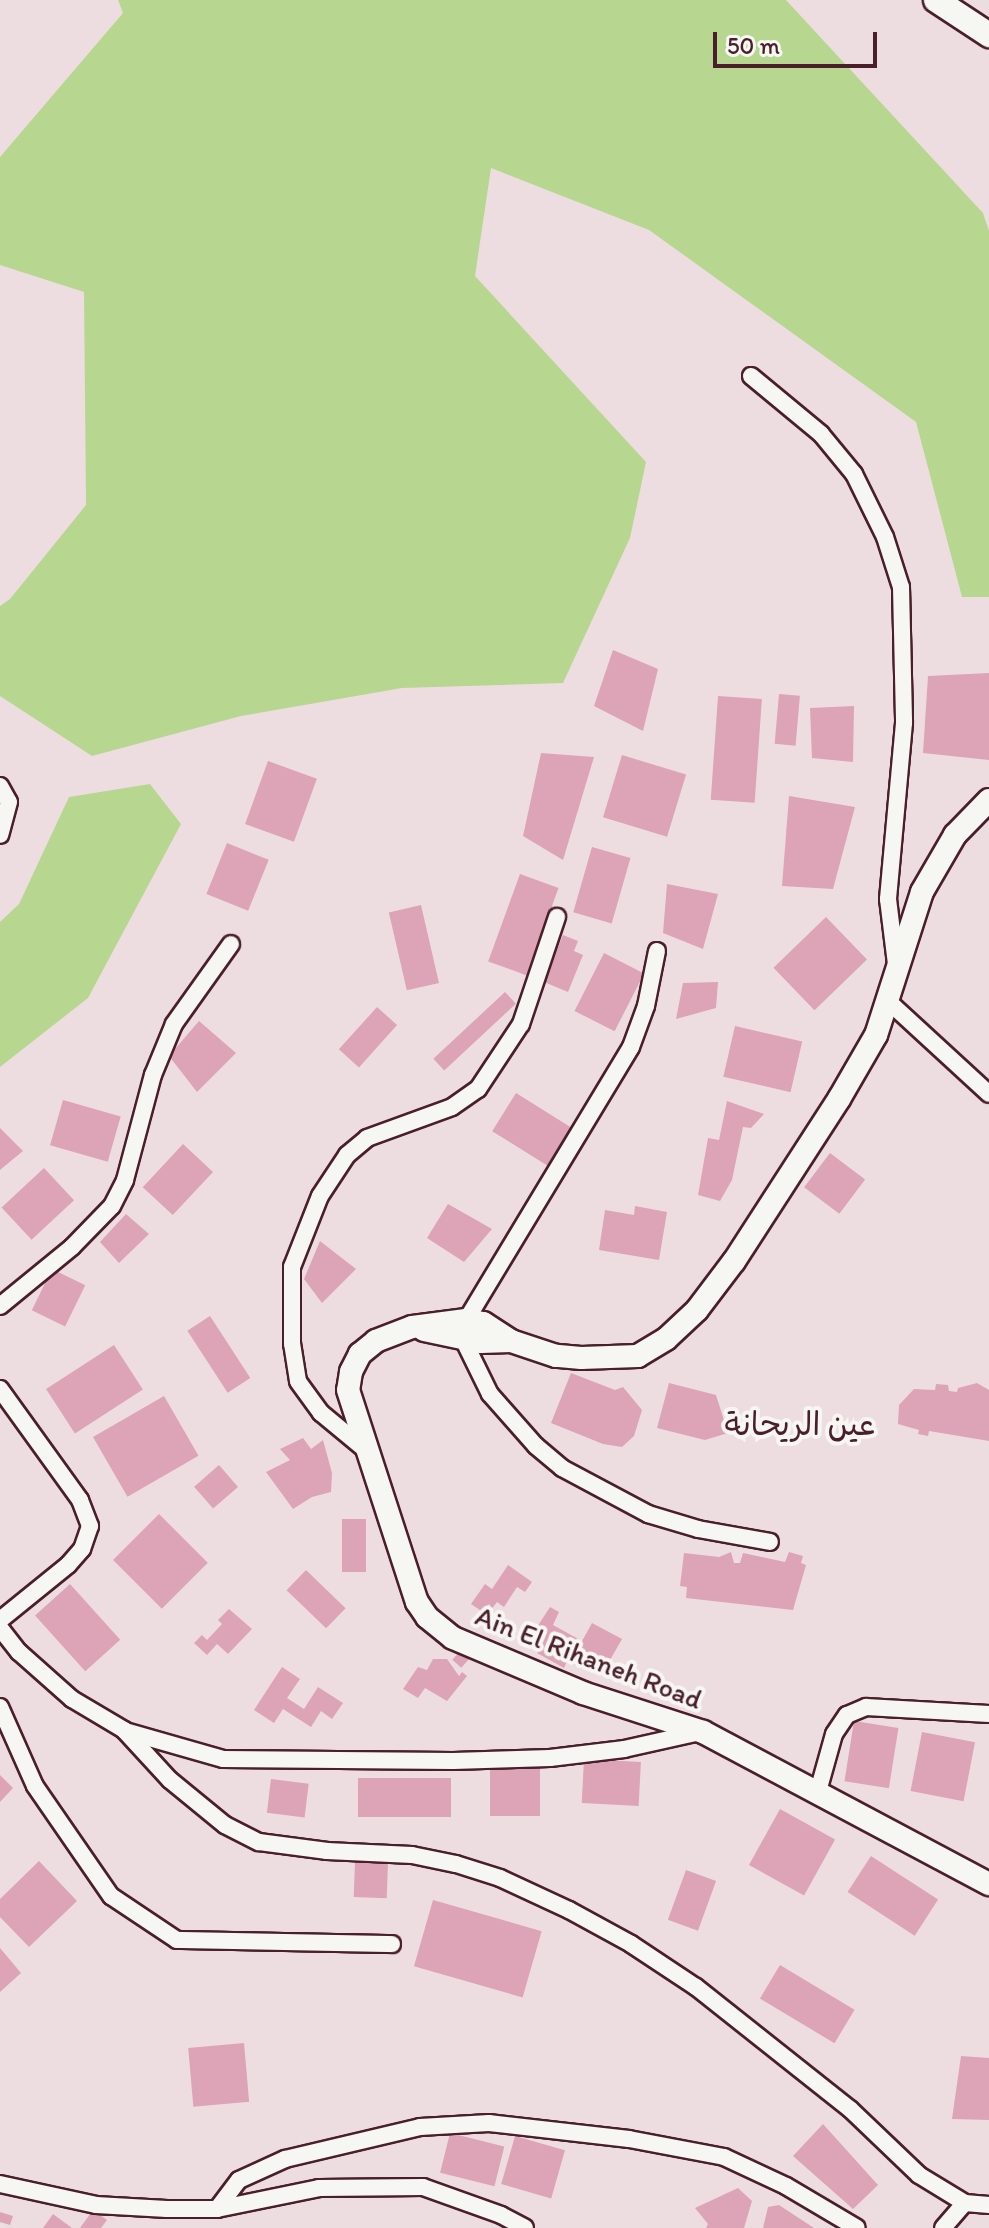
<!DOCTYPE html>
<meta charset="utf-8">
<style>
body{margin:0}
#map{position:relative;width:989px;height:2228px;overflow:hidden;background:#eedde0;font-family:Itim,"Playpen Sans Arabic",sans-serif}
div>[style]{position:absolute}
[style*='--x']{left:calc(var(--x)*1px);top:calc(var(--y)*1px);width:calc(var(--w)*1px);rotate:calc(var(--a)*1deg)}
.green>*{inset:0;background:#b7d790}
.building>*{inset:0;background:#dca4b6;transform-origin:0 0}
.roads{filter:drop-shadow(2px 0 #4a1f2b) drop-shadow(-2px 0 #4a1f2b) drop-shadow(0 2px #4a1f2b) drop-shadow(0 -2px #4a1f2b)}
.minor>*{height:16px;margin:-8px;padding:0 8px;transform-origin:8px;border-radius:8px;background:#f6f6f2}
.tertiary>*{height:22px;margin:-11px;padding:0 11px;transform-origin:11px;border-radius:11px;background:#f6f6f2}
.secondary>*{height:24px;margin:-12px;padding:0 12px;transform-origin:12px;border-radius:12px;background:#f6f6f2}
span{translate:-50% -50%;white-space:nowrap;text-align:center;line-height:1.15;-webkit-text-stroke:8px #f6f6f2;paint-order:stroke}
.street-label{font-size:28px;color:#4a1f2b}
.quarter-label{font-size:32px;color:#4a1f2b}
.scale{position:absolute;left:713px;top:32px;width:164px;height:36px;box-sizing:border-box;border:4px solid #4a1f2b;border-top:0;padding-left:10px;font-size:24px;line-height:28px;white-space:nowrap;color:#4a1f2b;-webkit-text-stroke:6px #f6f6f2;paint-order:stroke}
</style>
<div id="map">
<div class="green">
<div style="clip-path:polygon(118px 0,786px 0,983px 213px,989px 231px,989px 597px,962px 597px,916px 422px,649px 230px,491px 168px,475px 276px,646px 462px,630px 538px,563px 683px,402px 688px,241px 716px,92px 756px,0 696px,0 606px,10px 599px,86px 505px,84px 292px,0 265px,0 157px,123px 13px)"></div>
<div style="clip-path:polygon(150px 784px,181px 824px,88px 998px,0 1067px,0 922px,19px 904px,69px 797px)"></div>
</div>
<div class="building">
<div style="clip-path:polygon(613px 650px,658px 669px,643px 731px,594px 706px)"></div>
<div style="clip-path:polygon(989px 673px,989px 760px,923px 753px,928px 676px)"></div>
<div style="left:779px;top:694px;width:21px;height:50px;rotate:5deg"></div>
<div style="left:718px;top:696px;width:44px;height:104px;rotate:4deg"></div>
<div style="clip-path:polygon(854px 706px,853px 762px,812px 758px,810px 708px)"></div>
<div style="clip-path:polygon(541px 753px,594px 757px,563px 860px,523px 836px)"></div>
<div style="left:622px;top:755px;width:67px;height:65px;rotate:17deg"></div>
<div style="left:268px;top:761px;width:52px;height:67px;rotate:20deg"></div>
<div style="clip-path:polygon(789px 796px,855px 807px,833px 889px,782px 886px)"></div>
<div style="left:227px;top:843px;width:45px;height:55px;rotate:22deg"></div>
<div style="left:592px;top:847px;width:40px;height:68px;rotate:16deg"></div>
<div style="left:520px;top:874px;width:41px;height:93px;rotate:20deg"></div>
<div style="clip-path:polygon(667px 884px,718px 894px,703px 949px,663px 933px)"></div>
<div style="left:421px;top:905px;width:80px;height:33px;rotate:77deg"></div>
<div style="left:826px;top:917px;width:59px;height:73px;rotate:46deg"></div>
<div style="clip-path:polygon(563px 935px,578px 941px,574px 951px,583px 955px,568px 992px,544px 982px)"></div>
<div style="left:604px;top:953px;width:45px;height:65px;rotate:27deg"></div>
<div style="clip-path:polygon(718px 982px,716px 1008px,676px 1019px,683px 983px)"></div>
<div style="left:505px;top:992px;width:16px;height:98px;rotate:47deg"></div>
<div style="left:377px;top:1007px;width:27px;height:57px;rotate:42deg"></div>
<div style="clip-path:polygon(199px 1021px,236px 1053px,197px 1092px,169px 1056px)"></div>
<div style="left:735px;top:1026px;width:69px;height:52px;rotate:13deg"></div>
<div style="left:516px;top:1093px;width:65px;height:45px;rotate:32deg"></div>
<div style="left:63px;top:1100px;width:60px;height:47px;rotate:16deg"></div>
<div style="clip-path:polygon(727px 1101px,764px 1114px,751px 1128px,743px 1127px,732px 1180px,720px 1201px,698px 1195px,708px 1138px,719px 1140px)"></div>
<div style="clip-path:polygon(0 1128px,23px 1151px,0 1170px)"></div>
<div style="left:183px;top:1144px;width:41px;height:59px;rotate:43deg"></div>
<div style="left:830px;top:1153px;width:44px;height:43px;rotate:37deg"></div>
<div style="left:44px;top:1168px;width:44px;height:58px;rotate:47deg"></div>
<div style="clip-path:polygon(448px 1204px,492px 1229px,464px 1262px,427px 1238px)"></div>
<div style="clip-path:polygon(635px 1206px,667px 1212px,659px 1260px,599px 1250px,605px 1210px,634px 1215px)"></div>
<div style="clip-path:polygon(126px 1214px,149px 1234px,119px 1263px,100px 1242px)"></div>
<div style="clip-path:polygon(320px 1241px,356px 1269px,322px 1303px,304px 1279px)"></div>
<div style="left:52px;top:1269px;width:37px;height:46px;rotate:26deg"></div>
<div style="left:210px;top:1316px;width:74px;height:27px;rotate:57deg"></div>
<div style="left:114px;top:1345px;width:53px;height:81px;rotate:57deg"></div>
<div style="clip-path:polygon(571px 1373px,615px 1390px,623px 1387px,642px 1410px,634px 1436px,622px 1447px,603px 1444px,551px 1423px)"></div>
<div style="clip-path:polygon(669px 1383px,716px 1395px,728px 1433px,705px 1440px,657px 1428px)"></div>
<div style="clip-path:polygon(977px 1383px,989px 1390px,989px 1441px,929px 1431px,928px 1436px,918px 1434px,919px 1430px,898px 1424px,899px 1405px,914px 1389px,935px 1390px,936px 1384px,948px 1385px,949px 1391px,957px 1392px,958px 1388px)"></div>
<div style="left:164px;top:1396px;width:69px;height:82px;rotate:60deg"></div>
<div style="clip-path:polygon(303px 1438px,311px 1449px,323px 1440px,332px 1473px,331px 1492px,312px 1497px,293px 1509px,266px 1472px,290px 1460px,280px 1449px)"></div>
<div style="left:219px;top:1465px;width:29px;height:33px;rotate:49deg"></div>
<div style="left:159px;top:1514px;width:69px;height:65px;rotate:45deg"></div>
<div style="left:342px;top:1519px;width:24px;height:53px"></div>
<div style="clip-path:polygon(731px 1552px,734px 1563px,740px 1563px,743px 1553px,785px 1562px,789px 1552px,803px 1556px,801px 1563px,806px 1565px,793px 1610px,686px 1598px,687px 1587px,680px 1586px,684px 1553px,719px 1557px)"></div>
<div style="clip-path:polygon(508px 1565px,532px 1582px,525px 1592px,517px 1587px,504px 1607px,497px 1602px,487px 1615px,471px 1604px,485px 1584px,492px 1589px)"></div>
<div style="left:306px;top:1570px;width:55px;height:28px;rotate:44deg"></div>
<div style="left:70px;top:1584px;width:75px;height:47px;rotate:48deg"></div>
<div style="clip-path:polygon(550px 1607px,559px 1612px,553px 1625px,582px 1641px,592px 1623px,622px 1639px,606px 1667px,601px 1664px,597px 1670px,590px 1666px,587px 1671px,567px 1661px,564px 1668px,537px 1653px,540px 1648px,528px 1641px)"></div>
<div style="clip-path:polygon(229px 1609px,252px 1629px,228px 1654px,217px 1644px,207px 1655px,194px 1643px,202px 1635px,207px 1640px,222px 1624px,218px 1620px)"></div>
<div style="left:461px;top:1650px;width:12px;height:13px;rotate:42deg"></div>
<div style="clip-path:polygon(433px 1659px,447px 1659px,459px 1676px,462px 1672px,467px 1676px,447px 1701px,425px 1688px,418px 1698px,403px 1689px,418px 1667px,427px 1670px)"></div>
<div style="clip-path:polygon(282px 1667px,300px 1679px,287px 1698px,304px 1709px,318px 1687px,343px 1703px,332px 1719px,321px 1711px,311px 1727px,283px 1709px,274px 1723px,254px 1710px)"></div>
<div style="left:854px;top:1721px;width:45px;height:61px;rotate:9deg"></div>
<div style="left:922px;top:1732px;width:54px;height:60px;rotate:11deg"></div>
<div style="left:584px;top:1759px;width:57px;height:44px;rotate:3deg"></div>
<div style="left:490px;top:1765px;width:50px;height:51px"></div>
<div style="clip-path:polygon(0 1775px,13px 1788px,0 1802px)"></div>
<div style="left:358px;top:1778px;width:93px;height:39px"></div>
<div style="left:271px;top:1779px;width:38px;height:34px;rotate:7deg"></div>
<div style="left:780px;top:1809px;width:63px;height:64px;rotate:29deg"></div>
<div style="left:871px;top:1856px;width:80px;height:43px;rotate:33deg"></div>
<div style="clip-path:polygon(39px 1861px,77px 1901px,29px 1947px,0 1917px,0 1899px)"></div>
<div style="left:355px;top:1861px;width:33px;height:36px;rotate:2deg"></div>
<div style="left:686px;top:1870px;width:32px;height:53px;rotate:20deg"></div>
<div style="left:433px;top:1900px;width:113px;height:69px;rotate:16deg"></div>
<div style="clip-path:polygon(0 1948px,21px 1973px,0 1992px)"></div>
<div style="left:780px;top:1965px;width:87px;height:39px;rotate:31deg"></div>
<div style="left:244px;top:2043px;width:59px;height:56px;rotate:85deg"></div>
<div style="clip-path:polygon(961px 2056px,989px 2058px,989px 2120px,952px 2119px)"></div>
<div style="clip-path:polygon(823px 2124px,878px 2185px,853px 2209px,793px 2156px)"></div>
<div style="left:450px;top:2133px;width:56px;height:41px;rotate:14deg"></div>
<div style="left:515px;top:2136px;width:52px;height:50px;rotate:16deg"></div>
<div style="clip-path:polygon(738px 2188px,752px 2201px,744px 2228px,706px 2228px,708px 2224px,695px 2208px)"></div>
<div style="clip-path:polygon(779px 2205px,814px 2228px,763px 2228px,768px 2207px)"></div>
<div style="clip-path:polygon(93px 2210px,107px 2220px,101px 2228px,80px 2228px)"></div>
<div style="clip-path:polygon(0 2212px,13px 2216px,10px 2225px,0 2222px)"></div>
<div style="clip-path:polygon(53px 2214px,72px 2228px,43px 2228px)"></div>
</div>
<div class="roads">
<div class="minor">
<div style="--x:751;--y:376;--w:91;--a:39.6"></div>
<div style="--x:821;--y:434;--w:52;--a:50.5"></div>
<div style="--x:854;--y:474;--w:70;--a:63.8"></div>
<div style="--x:885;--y:537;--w:52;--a:72.3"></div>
<div style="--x:901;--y:587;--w:136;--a:88.7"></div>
<div style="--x:904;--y:723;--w:177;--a:95.2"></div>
<div style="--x:888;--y:899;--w:65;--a:83"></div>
<div style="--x:0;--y:786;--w:18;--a:61"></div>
<div style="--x:9;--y:802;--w:34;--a:105"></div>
<div style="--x:657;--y:951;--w:56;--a:101.3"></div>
<div style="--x:646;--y:1006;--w:44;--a:110.1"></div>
<div style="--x:631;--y:1047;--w:319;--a:121.1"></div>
<div style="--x:466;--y:1320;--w:19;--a:99"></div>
<div style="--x:463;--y:1339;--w:61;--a:63.9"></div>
<div style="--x:490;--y:1394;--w:69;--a:48.5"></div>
<div style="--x:536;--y:1446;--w:34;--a:40"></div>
<div style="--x:562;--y:1468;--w:98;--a:28.1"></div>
<div style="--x:648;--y:1514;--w:52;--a:16.7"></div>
<div style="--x:698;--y:1529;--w:73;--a:10.2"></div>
<div style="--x:888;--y:1001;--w:137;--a:42.6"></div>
<div style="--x:0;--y:1306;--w:93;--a:-39.3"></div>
<div style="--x:72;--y:1247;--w:57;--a:-45.7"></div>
<div style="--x:112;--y:1206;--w:29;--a:-63"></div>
<div style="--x:125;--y:1180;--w:109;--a:-75.1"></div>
<div style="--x:153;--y:1075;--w:55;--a:-67.6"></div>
<div style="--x:174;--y:1024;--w:98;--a:-54.5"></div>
<div style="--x:0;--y:1389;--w:137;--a:54.2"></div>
<div style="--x:80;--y:1500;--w:28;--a:69"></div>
<div style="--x:90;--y:1526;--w:24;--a:109"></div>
<div style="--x:82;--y:1549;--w:21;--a:131"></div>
<div style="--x:68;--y:1565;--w:87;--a:141"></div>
<div style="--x:367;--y:1451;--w:60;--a:-140.4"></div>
<div style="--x:321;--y:1413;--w:39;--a:-126"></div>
<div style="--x:298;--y:1381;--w:37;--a:-99"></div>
<div style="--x:292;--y:1344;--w:77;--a:-90"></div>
<div style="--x:292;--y:1267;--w:76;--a:-68.5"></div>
<div style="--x:320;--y:1196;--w:49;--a:-56.6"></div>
<div style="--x:347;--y:1155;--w:26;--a:-40"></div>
<div style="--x:367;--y:1138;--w:90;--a:-20"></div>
<div style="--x:452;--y:1107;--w:32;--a:-35"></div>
<div style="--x:478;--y:1089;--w:78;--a:-56.5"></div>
<div style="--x:521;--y:1024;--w:113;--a:-71.4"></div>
<div style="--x:0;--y:1628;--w:31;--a:52"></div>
<div style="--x:19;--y:1652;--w:71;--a:41.6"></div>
<div style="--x:72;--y:1699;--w:61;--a:30.8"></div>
<div style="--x:124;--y:1730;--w:68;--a:47.4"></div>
<div style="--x:170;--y:1780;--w:71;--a:39.3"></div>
<div style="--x:225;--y:1825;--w:38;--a:27"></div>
<div style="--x:259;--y:1842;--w:69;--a:7.5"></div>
<div style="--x:327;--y:1851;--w:85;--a:2.7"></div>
<div style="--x:412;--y:1855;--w:45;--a:11.6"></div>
<div style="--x:456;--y:1864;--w:46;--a:17.7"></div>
<div style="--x:500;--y:1878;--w:76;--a:24.9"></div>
<div style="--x:569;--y:1910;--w:71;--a:28.7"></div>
<div style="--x:631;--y:1944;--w:78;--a:33.5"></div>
<div style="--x:696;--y:1987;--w:196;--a:38.4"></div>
<div style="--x:850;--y:2109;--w:95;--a:43.7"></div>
<div style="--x:919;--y:2175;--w:54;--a:31.3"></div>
<div style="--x:965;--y:2203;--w:24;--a:5"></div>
<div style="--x:0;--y:1707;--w:86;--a:66.1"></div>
<div style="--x:35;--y:1786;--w:134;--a:55.4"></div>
<div style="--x:111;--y:1896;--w:79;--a:33.7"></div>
<div style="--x:177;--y:1940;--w:215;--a:1.1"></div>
<div style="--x:125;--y:1731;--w:102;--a:15.9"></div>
<div style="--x:223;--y:1759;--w:230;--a:0.5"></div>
<div style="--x:453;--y:1761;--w:97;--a:-1.8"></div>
<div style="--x:550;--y:1758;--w:75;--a:-6.9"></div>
<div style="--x:624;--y:1749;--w:78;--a:-12.6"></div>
<div style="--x:817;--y:1795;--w:63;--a:-74.4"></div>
<div style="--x:834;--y:1734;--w:23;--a:-56"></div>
<div style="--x:847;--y:1715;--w:21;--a:-23"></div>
<div style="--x:866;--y:1707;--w:123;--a:3.3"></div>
<div style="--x:0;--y:2184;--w:98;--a:12.3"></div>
<div style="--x:96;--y:2205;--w:71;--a:3.2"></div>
<div style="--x:167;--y:2209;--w:50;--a:0"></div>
<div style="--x:217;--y:2209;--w:104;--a:-11.6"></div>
<div style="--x:319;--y:2188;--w:104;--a:-0.6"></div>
<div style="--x:423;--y:2187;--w:83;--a:19.7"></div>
<div style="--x:501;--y:2215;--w:27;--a:28"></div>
<div style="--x:217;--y:2209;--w:36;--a:-53"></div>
<div style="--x:239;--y:2180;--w:51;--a:-24.5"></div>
<div style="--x:285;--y:2159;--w:139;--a:-13.3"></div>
<div style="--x:420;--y:2127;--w:69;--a:-3.3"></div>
<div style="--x:489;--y:2123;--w:141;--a:6.5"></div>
<div style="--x:629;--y:2139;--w:97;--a:10.7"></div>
<div style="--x:724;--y:2157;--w:68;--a:25.1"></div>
<div style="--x:786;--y:2186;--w:82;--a:30.6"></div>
<div style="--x:943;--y:2228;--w:33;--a:-49"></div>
</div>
<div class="tertiary">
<div style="--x:989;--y:800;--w:49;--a:134.2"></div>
<div style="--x:955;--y:835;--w:66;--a:120.1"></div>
<div style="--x:922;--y:892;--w:150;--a:107.8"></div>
<div style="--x:876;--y:1035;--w:74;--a:120"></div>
<div style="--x:839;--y:1099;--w:193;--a:122.9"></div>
<div style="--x:734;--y:1261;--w:61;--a:127.1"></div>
<div style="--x:697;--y:1310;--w:42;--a:136.9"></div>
<div style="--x:666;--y:1339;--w:33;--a:149"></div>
<div style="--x:638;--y:1356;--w:57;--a:178"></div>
<div style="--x:581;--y:1358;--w:25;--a:-175"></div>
<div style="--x:556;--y:1356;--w:47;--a:-161.6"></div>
<div style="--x:511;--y:1341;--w:33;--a:-147"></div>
<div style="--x:483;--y:1323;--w:17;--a:-170"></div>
<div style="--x:466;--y:1320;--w:54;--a:172.6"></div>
<div style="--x:412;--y:1327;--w:39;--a:159"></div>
<div style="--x:376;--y:1341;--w:21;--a:141"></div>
<div style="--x:360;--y:1354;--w:20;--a:117"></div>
<div style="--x:351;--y:1372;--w:18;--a:99"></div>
<div style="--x:348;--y:1390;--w:223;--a:72"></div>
<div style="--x:417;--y:1602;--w:18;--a:56"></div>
<div style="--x:427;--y:1617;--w:33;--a:39"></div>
<div style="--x:453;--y:1638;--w:141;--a:22.9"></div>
<div style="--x:583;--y:1693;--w:126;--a:18"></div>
<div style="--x:703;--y:1732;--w:324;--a:28"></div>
<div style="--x:424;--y:1330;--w:58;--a:11.9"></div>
<div style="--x:481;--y:1342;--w:30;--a:-2"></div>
</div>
<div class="secondary">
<div style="--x:936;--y:0;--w:64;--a:33.4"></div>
</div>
</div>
<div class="street-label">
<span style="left:589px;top:1657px;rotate:21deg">Ain El Rihaneh Road</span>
</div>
<div class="quarter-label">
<span style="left:800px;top:1424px">عين الريحانة</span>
</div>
<div class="scale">50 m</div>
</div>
